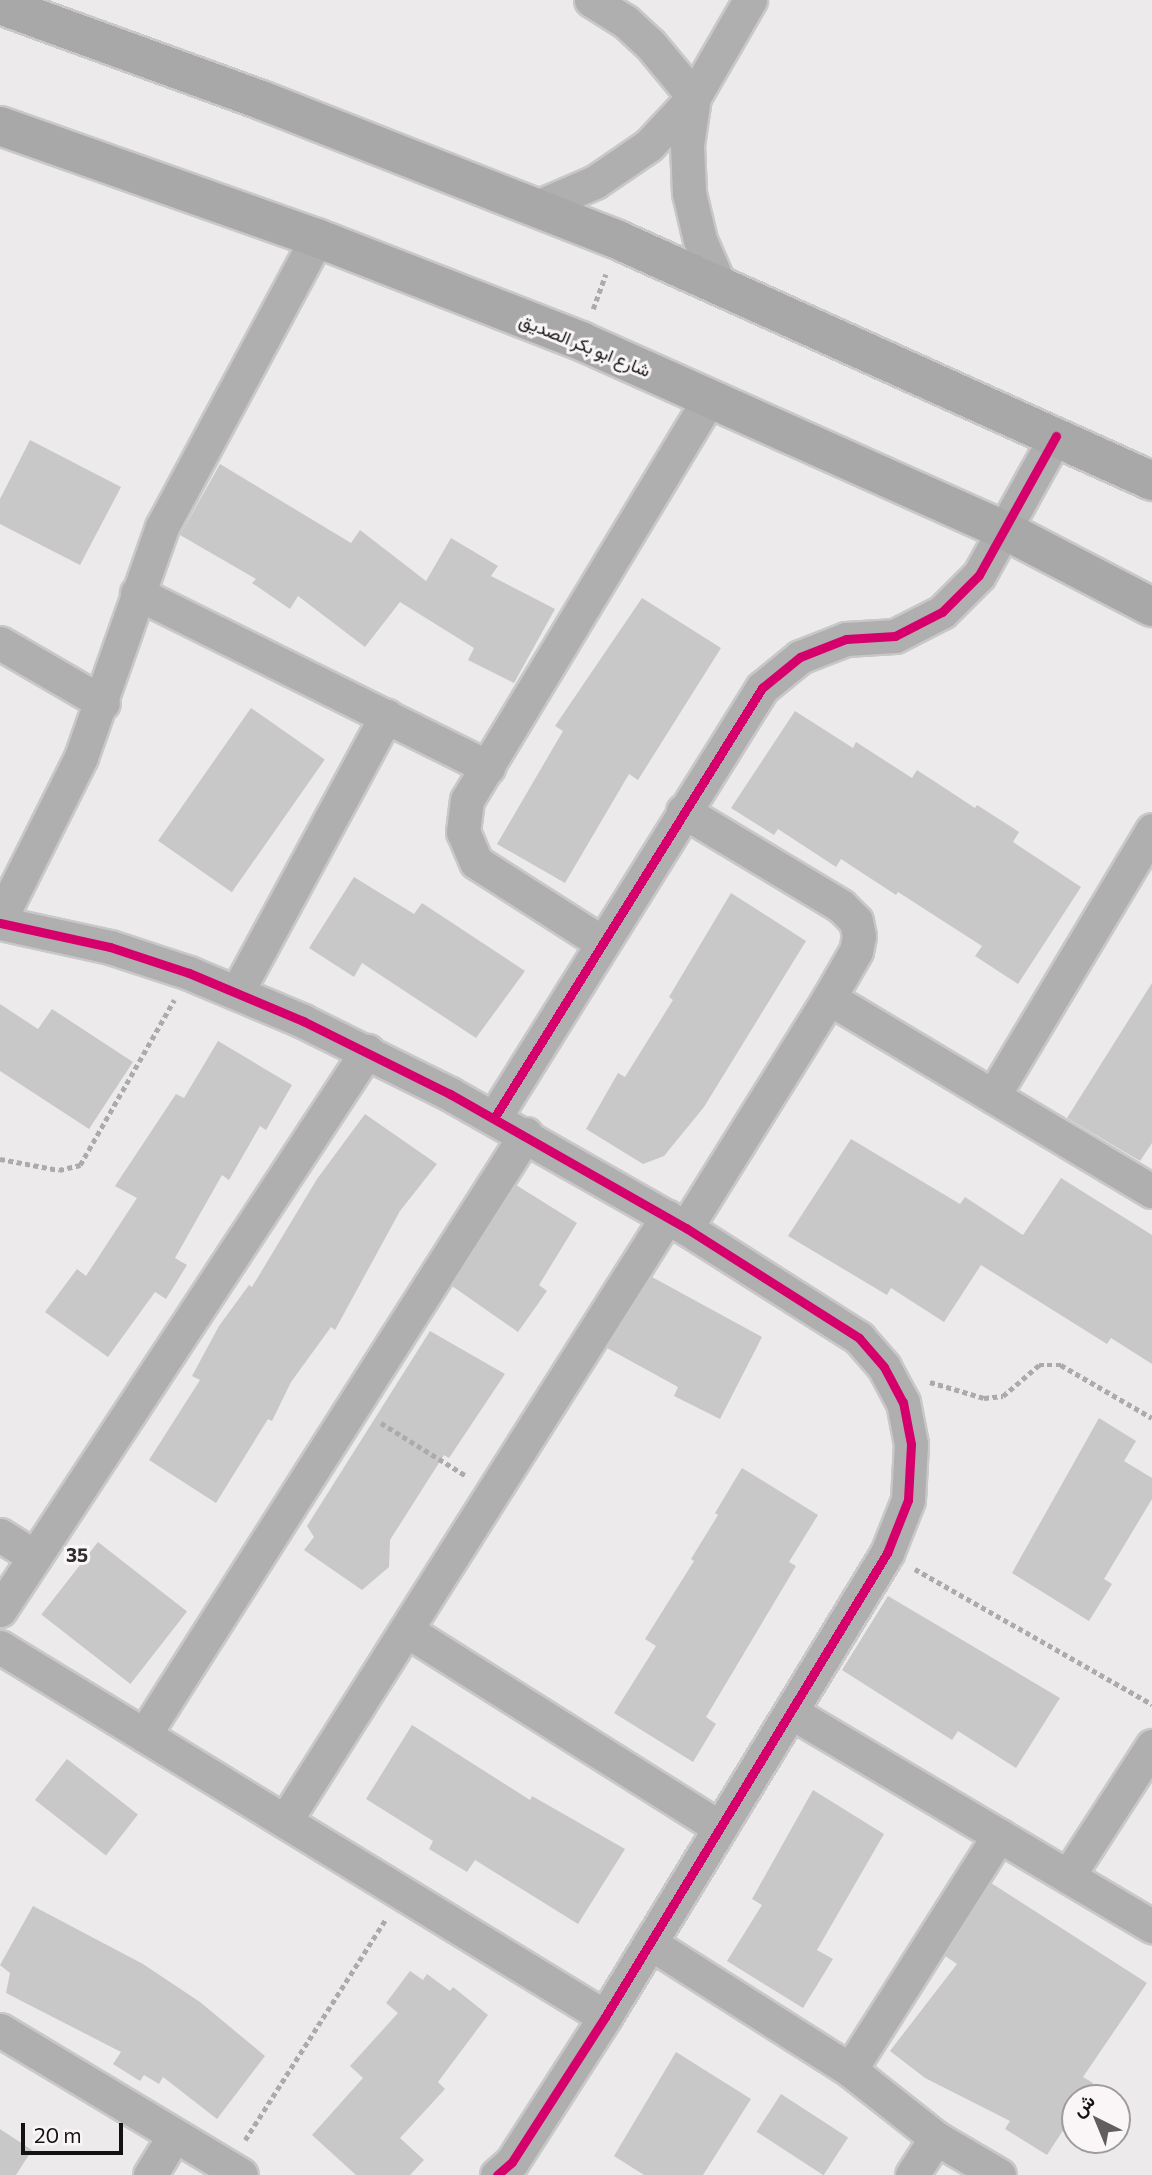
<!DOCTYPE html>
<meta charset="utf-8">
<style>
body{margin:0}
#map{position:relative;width:1152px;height:2175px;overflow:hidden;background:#eceaeb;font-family:Commissioner,Vazirmatn,sans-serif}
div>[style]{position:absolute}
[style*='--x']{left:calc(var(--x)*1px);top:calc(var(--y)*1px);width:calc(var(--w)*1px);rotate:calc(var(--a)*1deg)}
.building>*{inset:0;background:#c9c8c9;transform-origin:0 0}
.path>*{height:4.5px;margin-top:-2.25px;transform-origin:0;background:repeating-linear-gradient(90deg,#ababab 0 5px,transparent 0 8.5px)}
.roads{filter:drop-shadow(2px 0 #c9c8c9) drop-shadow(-2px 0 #c9c8c9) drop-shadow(0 2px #c9c8c9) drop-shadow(0 -2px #c9c8c9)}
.minor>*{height:33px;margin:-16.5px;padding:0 16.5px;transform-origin:16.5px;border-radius:16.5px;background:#b0afb0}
.major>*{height:38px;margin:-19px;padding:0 19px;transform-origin:19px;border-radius:19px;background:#a8a8a8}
.cycleway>*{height:9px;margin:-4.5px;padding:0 4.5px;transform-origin:4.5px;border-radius:4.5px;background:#d6006c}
span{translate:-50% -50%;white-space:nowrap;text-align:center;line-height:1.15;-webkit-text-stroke:6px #faf6f8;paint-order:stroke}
.street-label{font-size:18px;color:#141314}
.neighbourhood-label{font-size:19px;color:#2f2c2e;font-weight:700}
.north{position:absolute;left:1061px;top:2084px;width:70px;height:70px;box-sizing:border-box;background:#faf6f8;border:2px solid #9e9b9d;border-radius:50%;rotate:317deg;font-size:19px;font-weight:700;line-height:28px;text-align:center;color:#141314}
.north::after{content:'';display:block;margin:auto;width:24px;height:32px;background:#605e5f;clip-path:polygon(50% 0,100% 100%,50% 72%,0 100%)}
.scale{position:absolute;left:21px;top:2123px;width:102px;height:32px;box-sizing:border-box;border:4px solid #141314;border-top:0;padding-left:9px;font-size:21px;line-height:24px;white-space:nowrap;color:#141314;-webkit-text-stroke:5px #faf6f8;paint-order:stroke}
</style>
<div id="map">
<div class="building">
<div style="clip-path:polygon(30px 440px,121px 487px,80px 565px,0 524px,0 499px)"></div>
<div style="clip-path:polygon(220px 464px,351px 543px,360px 530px,426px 581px,451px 538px,498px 566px,491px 576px,555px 609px,514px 683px,468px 660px,474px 648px,400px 602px,365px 647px,298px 596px,290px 609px,252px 583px,256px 579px,180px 535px)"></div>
<div style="clip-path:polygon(642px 598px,721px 648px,638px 780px,629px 774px,565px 883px,497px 844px,563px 731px,555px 726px)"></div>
<div style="left:251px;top:708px;width:90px;height:162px;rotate:35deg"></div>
<div style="clip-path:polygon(795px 711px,853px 748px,856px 742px,912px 778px,917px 770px,975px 808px,977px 805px,1019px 832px,1013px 842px,1081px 887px,1018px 984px,975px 956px,982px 946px,898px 892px,896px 895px,841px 859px,836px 867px,778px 829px,774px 835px,731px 808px)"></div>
<div style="clip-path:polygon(354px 877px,414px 914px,422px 903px,525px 971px,476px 1038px,362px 963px,354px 977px,309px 948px)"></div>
<div style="clip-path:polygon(731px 893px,806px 941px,704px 1107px,664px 1156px,643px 1164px,586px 1129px,618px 1073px,625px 1077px,673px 1000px,669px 997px)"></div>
<div style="clip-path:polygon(1152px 983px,1152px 1143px,1140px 1161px,1067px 1118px)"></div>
<div style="clip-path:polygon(0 1004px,38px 1029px,52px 1009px,133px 1062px,89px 1129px,0 1071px)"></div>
<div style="clip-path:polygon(218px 1041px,292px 1085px,266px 1130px,260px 1126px,229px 1180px,222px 1175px,175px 1258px,187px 1265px,166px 1299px,155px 1292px,108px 1357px,45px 1312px,77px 1269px,86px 1276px,137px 1198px,115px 1186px,176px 1094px,184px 1098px)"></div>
<div style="clip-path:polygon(365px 1114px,437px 1164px,400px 1211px,335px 1330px,331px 1327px,291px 1382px,272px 1421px,268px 1419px,216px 1503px,149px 1460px,200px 1380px,192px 1376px,219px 1326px,249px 1285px,252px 1287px,317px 1179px)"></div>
<div style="clip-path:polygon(851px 1139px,960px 1204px,965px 1197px,1023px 1235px,1061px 1178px,1152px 1235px,1152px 1364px,1111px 1338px,1107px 1344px,981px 1265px,944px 1322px,891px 1288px,887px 1295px,788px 1236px)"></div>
<div style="clip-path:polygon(516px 1185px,577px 1223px,539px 1285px,547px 1291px,518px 1332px,452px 1286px)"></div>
<div style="clip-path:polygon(652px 1277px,762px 1337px,720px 1419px,674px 1396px,678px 1387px,607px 1348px)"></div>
<div style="clip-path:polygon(430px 1331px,505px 1374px,449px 1458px,444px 1455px,390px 1540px,389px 1567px,362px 1590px,304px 1550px,314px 1537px,307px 1526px)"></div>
<div style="clip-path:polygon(1099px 1418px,1136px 1441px,1124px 1461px,1152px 1478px,1152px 1499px,1104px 1579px,1112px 1584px,1089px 1621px,1012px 1573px)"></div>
<div style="clip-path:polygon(742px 1468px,818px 1515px,789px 1562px,796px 1566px,706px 1717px,716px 1724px,693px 1762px,614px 1713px,656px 1646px,645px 1639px,694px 1561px,691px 1559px,718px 1515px,715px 1513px)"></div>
<div style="left:98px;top:1542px;width:113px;height:92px;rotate:38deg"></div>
<div style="clip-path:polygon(888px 1596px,1060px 1698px,1016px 1768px,958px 1731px,952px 1740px,842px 1670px)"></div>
<div style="clip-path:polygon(412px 1725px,530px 1800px,532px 1796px,625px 1849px,578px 1924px,475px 1860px,467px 1872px,429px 1849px,433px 1841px,366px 1799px)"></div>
<div style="left:67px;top:1759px;width:90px;height:52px;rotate:38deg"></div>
<div style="clip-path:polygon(813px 1790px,884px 1834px,817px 1950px,833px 1959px,803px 2008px,727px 1961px,762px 1905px,752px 1899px)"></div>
<div style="clip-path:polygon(991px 1883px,1147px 1983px,1083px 2077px,1093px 2083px,1084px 2098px,1075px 2098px,1075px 2112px,1047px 2155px,1005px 2129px,1010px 2121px,925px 2078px,890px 2051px,957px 1964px,945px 1956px)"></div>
<div style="clip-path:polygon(33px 1906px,143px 1964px,200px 2002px,265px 2056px,217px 2119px,163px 2077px,159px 2084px,144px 2075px,140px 2081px,113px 2064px,121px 2052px,6px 1993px,10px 1973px,0 1965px)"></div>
<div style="clip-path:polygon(410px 1971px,423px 1980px,427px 1974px,450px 1991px,453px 1987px,488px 2015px,438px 2082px,445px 2089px,400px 2138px,424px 2160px,410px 2175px,356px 2175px,312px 2135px,363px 2078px,350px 2066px,398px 2013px,386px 2003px)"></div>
<div style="clip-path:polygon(676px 2052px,751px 2099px,703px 2175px,644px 2175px,614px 2156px)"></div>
<div style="left:781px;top:2094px;width:80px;height:45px;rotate:33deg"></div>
<div style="clip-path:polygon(0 2129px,32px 2150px,16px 2175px,0 2175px)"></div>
</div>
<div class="path">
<div style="--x:593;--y:309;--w:37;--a:-70"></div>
<div style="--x:0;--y:1159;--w:60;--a:10.6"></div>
<div style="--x:59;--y:1170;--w:22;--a:-13"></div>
<div style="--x:80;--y:1165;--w:190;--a:-60.3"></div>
<div style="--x:930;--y:1382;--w:56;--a:16.5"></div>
<div style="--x:984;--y:1398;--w:19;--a:-6"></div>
<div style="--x:1003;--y:1396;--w:48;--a:-40.7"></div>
<div style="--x:1039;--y:1365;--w:22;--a:0"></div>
<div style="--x:1061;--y:1365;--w:105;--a:30.2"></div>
<div style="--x:381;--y:1423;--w:99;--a:31.8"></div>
<div style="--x:915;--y:1569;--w:273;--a:29.7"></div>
<div style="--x:245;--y:2140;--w:261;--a:-57.5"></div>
</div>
<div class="roads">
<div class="minor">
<div style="--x:591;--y:0;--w:40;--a:32"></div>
<div style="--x:625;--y:21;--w:34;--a:43"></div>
<div style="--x:650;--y:44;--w:69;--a:50.3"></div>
<div style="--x:694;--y:97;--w:49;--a:98.3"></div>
<div style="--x:687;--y:145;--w:48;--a:87.6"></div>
<div style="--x:689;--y:193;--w:48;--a:76.8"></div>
<div style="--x:700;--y:240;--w:48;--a:66.6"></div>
<div style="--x:535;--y:208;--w:65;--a:-23.4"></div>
<div style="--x:595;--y:182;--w:65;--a:-34.4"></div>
<div style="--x:649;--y:145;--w:66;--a:-46.8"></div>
<div style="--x:694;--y:97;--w:112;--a:-60"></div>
<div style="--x:137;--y:593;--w:392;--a:26.4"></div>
<div style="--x:0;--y:643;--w:119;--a:30.2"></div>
<div style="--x:683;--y:811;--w:184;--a:31"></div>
<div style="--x:841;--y:906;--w:21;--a:45"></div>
<div style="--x:856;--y:921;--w:15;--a:79"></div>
<div style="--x:859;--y:936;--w:15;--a:101"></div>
<div style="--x:856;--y:951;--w:54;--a:119.9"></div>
<div style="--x:829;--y:998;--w:271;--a:121.9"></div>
<div style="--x:0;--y:919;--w:181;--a:-63.4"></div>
<div style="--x:81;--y:757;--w:244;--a:-70.6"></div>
<div style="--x:162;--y:527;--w:328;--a:-61.8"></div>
<div style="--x:0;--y:923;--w:113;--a:12.3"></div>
<div style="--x:110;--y:947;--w:83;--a:18.2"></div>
<div style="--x:189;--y:973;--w:124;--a:22.8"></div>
<div style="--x:303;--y:1021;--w:164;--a:26.4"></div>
<div style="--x:450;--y:1094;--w:271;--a:29.6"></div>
<div style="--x:686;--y:1228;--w:205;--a:32.4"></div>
<div style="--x:859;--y:1338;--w:38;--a:49"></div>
<div style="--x:884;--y:1367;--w:40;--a:62"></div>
<div style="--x:903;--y:1402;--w:43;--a:79.2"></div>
<div style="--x:911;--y:1444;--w:56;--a:93.1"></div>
<div style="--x:908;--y:1500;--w:57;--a:111.6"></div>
<div style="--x:887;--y:1553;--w:543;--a:121.29"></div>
<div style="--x:605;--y:2017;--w:172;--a:122.7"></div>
<div style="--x:512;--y:2162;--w:20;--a:139"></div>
<div style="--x:601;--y:942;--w:148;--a:-147.4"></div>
<div style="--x:476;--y:862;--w:33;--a:-113"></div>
<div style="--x:463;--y:832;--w:32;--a:-83"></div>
<div style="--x:467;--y:800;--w:471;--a:-58.9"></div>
<div style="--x:237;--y:992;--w:314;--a:-61.6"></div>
<div style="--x:829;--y:998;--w:376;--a:30.9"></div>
<div style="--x:993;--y:1096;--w:310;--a:-59.1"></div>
<div style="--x:494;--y:1118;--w:507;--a:-58.07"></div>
<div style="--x:762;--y:688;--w:49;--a:-39.2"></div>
<div style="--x:800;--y:657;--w:49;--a:-21.4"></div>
<div style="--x:846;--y:639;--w:49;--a:-3.5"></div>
<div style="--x:895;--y:636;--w:53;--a:-27.1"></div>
<div style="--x:942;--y:612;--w:52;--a:-45"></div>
<div style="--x:979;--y:575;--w:159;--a:-61"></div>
<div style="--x:0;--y:1535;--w:41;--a:32.2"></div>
<div style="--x:0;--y:1610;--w:669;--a:-56.71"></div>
<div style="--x:406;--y:1630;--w:371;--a:32.2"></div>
<div style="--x:0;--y:1647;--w:709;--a:31.45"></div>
<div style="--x:791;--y:1712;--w:420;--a:30.7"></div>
<div style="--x:144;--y:1735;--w:712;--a:-57.56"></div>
<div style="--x:285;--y:1821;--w:715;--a:-57.69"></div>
<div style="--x:1068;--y:1876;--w:155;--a:-57.1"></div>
<div style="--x:650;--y:1943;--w:237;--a:32.4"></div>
<div style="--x:850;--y:2070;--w:110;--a:38.3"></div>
<div style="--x:936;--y:2138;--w:73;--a:30.4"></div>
<div style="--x:0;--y:2030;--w:281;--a:31"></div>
<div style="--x:850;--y:2070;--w:278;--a:-57.6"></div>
<div style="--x:150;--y:2175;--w:46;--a:-58.4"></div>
<div style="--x:912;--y:2175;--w:44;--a:-57"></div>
</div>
<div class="major">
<div style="--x:0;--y:5;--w:278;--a:20"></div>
<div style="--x:261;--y:100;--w:383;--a:21.4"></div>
<div style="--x:618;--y:240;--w:586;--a:24.29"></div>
<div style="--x:0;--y:126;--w:336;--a:19.5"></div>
<div style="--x:317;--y:238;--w:283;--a:21.3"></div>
<div style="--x:581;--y:341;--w:463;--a:24.1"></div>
<div style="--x:1004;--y:530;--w:167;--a:27.5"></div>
</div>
</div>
<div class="cycleway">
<div style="--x:0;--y:923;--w:113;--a:12.3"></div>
<div style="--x:110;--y:947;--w:83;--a:18.2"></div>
<div style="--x:189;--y:973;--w:124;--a:22.8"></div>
<div style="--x:303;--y:1021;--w:164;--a:26.4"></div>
<div style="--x:450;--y:1094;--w:271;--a:29.6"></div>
<div style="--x:686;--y:1228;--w:205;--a:32.4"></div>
<div style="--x:859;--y:1338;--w:38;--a:49"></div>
<div style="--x:884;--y:1367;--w:40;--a:62"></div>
<div style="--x:903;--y:1402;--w:43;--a:79.2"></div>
<div style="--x:911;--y:1444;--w:56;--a:93.1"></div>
<div style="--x:908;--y:1500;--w:57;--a:111.6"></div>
<div style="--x:887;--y:1553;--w:543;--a:121.29"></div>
<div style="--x:605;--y:2017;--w:172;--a:122.7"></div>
<div style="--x:512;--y:2162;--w:20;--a:139"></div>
<div style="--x:494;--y:1118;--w:507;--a:-58.07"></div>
<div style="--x:762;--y:688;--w:49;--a:-39.2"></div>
<div style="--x:800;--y:657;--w:49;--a:-21.4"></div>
<div style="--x:846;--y:639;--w:49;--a:-3.5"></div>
<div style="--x:895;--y:636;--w:53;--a:-27.1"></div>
<div style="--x:942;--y:612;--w:52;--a:-45"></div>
<div style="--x:979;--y:575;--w:159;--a:-61"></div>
</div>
<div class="street-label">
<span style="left:585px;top:345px;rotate:22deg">شارع ابو بكر الصديق</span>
</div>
<div class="neighbourhood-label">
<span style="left:77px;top:1555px">35</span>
</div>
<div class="north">ش</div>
<div class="scale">20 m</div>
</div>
